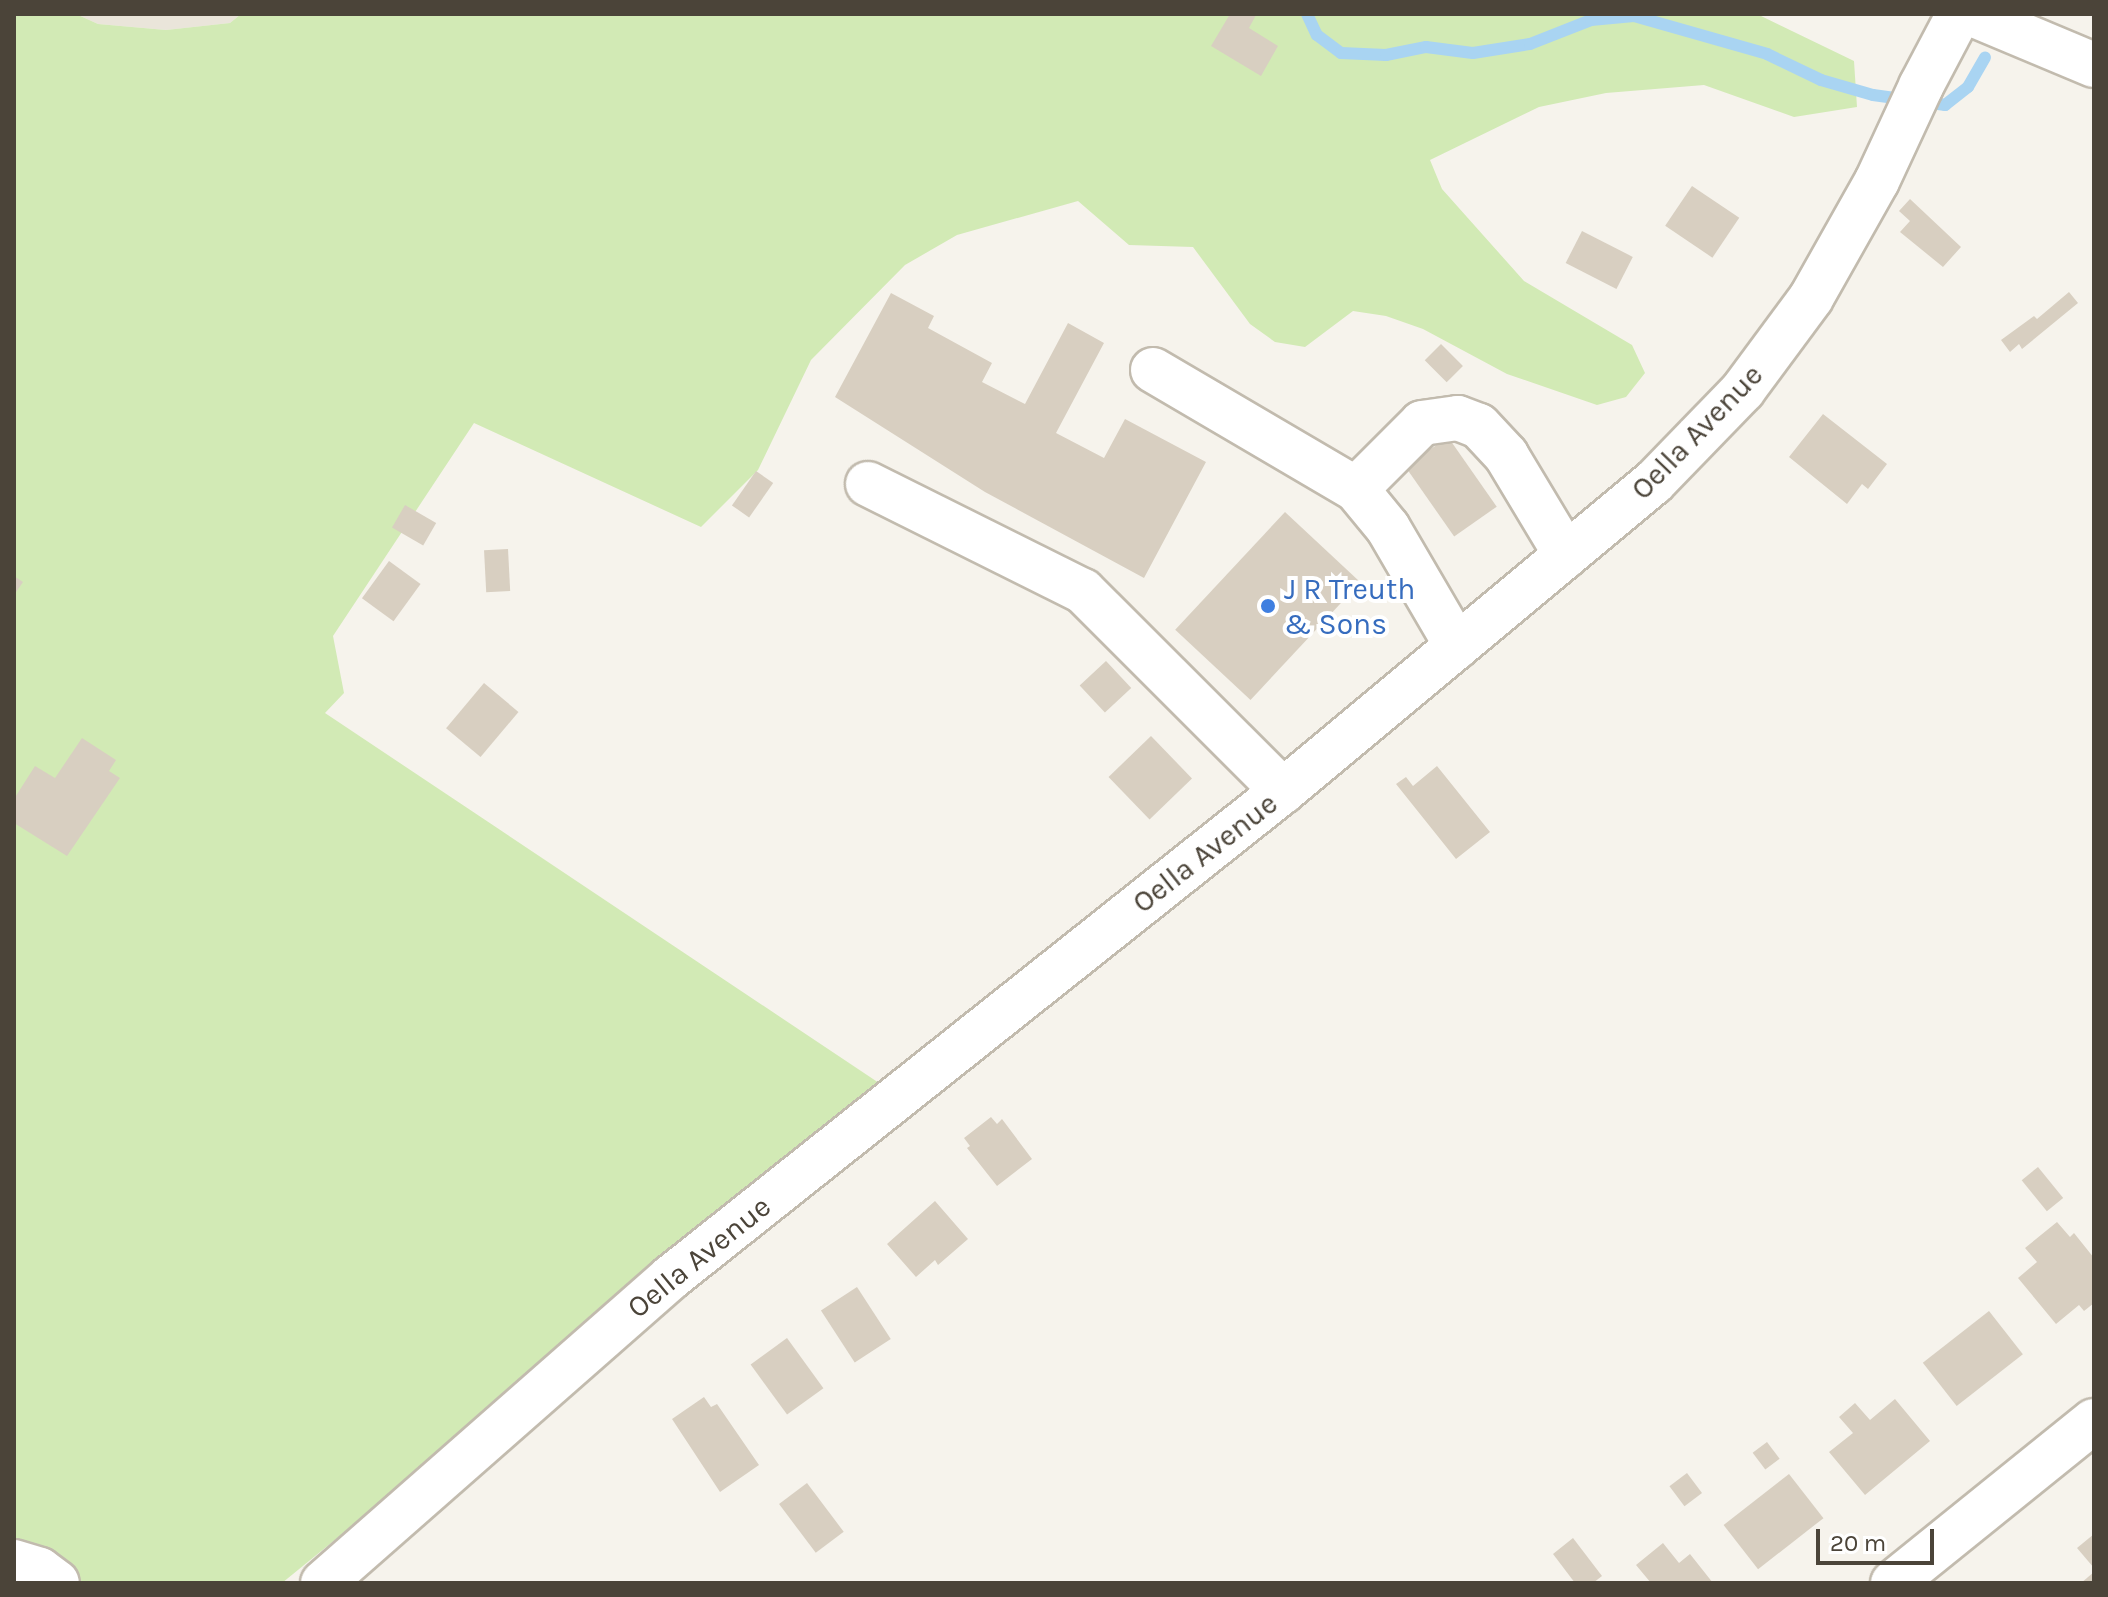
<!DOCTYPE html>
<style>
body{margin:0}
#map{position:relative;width:2108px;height:1597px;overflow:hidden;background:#f6f3ec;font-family:Karla,sans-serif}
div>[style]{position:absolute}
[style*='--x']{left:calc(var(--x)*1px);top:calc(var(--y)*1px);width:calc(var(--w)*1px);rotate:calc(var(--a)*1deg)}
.residential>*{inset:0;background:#eae5da}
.green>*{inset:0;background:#d2eab5}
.stream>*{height:12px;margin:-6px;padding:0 6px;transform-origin:6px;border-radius:6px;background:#a9d4f2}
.building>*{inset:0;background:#d8cfc1;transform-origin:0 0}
.roads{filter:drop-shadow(2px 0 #c2bbae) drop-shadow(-2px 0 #c2bbae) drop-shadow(0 2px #c2bbae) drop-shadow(0 -2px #c2bbae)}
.minor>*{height:44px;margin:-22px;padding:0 22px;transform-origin:22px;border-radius:22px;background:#fff}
.dots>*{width:22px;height:22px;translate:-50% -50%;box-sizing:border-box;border:4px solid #fff;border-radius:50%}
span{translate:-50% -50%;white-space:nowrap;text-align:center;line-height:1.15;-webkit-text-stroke:8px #fff;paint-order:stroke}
.street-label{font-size:30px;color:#4b4439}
.shop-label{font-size:30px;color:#366cbe}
.left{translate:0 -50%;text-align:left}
.frame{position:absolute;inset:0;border:16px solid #4b4439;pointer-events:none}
.scale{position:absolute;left:1816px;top:1529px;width:118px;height:36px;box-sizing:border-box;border:4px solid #4b4439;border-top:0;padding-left:10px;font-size:24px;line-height:28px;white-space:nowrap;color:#4b4439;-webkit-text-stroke:6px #fff;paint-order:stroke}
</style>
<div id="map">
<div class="residential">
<div style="clip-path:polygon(76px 14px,241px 14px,230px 23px,166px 30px,98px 24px)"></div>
</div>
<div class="green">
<div style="clip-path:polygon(14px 14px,76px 14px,98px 24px,166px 30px,230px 23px,241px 14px,1757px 14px,1854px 61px,1857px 107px,1794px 117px,1704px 85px,1606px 93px,1539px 107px,1430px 160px,1442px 189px,1524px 281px,1632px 345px,1645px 373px,1626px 397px,1597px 405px,1507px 374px,1423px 329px,1386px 316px,1353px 311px,1305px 347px,1275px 342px,1250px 324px,1193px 247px,1129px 245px,1078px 201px,957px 235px,905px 265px,811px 360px,758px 470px,701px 527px,474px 423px,333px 636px,344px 693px,325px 713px,888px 1089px,282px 1583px,14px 1583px)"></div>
</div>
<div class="stream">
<div style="--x:1307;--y:14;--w:23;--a:65"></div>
<div style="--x:1317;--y:35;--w:30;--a:37"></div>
<div style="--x:1341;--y:53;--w:45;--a:2.5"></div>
<div style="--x:1386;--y:55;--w:41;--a:-11.3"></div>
<div style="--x:1426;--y:47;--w:47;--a:7.3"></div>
<div style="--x:1473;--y:53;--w:58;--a:-9"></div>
<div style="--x:1530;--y:44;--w:66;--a:-21.5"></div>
<div style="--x:1591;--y:20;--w:43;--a:-5.3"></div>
<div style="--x:1634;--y:16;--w:138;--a:15.9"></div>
<div style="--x:1767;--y:54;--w:60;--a:25.7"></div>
<div style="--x:1821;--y:80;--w:54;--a:16.1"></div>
<div style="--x:1873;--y:95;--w:73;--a:7.9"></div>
<div style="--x:1945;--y:105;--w:29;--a:-38"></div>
<div style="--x:1968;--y:87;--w:34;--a:-60"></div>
</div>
<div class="building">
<div style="clip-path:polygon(1230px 14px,1256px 15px,1249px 28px,1278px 46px,1261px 76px,1211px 46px)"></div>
<div style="left:1692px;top:186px;width:57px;height:48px;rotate:34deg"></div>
<div style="clip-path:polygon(1910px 199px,1961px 247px,1943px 267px,1900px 232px,1910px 221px,1899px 211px)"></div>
<div style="left:1582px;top:231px;width:57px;height:36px;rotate:27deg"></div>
<div style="clip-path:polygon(2069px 292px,2078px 303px,2022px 349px,2019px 344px,2010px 352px,2001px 340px,2034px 316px,2037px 319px)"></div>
<div style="clip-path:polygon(891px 293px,934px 316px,928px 328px,992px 363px,982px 382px,1025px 404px,1068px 323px,1104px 343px,1056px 433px,1104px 458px,1125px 419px,1206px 462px,1144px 578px,985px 492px,835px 397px)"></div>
<div style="left:1441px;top:344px;width:31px;height:23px;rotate:45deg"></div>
<div style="clip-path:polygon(1823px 414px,1887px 464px,1868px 489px,1862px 484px,1847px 504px,1789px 457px)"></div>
<div style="left:1448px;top:437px;width:85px;height:52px;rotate:55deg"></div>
<div style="left:756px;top:471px;width:21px;height:42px;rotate:35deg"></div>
<div style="left:405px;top:505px;width:36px;height:26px;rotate:30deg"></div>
<div style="left:1285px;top:512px;width:103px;height:161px;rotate:43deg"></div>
<div style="left:508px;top:549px;width:42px;height:24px;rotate:87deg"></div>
<div style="left:389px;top:561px;width:39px;height:46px;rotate:36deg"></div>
<div style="clip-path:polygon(14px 576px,23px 582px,14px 595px)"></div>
<div style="left:1106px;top:661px;width:37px;height:36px;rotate:47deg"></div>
<div style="left:484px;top:683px;width:45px;height:59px;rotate:40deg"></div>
<div style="left:1151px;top:736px;width:59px;height:59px;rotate:46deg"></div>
<div style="clip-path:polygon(82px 738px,116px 760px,109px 771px,120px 778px,67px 856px,14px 823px,14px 799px,35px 766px,55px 778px)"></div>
<div style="clip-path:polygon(1437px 766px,1490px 832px,1456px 859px,1396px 784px,1406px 777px,1413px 786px)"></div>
<div style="clip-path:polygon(991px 1117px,997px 1124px,1002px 1119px,1032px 1159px,997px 1186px,967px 1148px,970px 1146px,964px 1138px)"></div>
<div style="left:2038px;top:1167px;width:40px;height:21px;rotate:51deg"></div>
<div style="clip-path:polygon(935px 1201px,968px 1239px,938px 1265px,935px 1260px,916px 1277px,887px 1244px)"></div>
<div style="clip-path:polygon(2057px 1222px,2070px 1237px,2074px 1233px,2094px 1258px,2094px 1303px,2084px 1311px,2079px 1305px,2056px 1324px,2018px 1278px,2037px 1262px,2025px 1248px)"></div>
<div style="left:857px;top:1287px;width:62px;height:43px;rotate:57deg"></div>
<div style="left:1989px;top:1311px;width:55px;height:84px;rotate:52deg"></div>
<div style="left:787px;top:1338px;width:62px;height:45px;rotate:54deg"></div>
<div style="clip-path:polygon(704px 1397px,711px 1407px,717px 1404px,759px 1465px,720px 1492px,672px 1419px)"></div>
<div style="clip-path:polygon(1895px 1399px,1930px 1441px,1865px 1495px,1829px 1452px,1853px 1433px,1839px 1417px,1855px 1403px,1870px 1420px)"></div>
<div style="left:1767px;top:1442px;width:21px;height:18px;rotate:53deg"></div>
<div style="left:1687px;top:1473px;width:25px;height:22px;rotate:53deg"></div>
<div style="left:1789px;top:1474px;width:56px;height:83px;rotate:52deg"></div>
<div style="left:807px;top:1483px;width:61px;height:35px;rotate:53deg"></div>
<div style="clip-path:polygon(2094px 1534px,2094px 1568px,2077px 1548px)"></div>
<div style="clip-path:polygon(1573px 1538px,1602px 1576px,1593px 1583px,1575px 1583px,1553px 1554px)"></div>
<div style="clip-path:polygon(1663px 1543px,1679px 1563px,1690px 1554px,1713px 1583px,1651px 1583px,1636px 1565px)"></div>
<div style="clip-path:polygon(2094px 1572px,2094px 1583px,2081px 1583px)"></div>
</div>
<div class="roads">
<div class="minor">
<div style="--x:1972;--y:14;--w:132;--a:22.7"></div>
<div style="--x:1153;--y:370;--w:235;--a:30.4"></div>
<div style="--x:1356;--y:489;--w:50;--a:50.6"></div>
<div style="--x:1388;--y:528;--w:137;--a:59.7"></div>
<div style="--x:868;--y:484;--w:240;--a:26.5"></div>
<div style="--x:1083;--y:591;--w:283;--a:45"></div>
<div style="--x:1356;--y:489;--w:93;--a:-45"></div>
<div style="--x:1422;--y:423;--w:36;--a:-8"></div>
<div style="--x:1458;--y:418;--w:22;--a:21"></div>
<div style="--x:1479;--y:426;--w:40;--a:47"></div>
<div style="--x:1506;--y:455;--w:117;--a:59"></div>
<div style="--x:14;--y:1562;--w:27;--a:17"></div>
<div style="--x:40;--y:1570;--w:21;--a:37"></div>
<div style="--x:323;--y:1583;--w:462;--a:-41.3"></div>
<div style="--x:670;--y:1278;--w:783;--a:-38.47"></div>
<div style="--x:1283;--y:791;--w:483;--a:-39.8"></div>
<div style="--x:1654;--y:482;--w:128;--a:-45.9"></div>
<div style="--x:1743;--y:390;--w:114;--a:-53.5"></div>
<div style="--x:1811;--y:298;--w:134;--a:-60.6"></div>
<div style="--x:1877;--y:181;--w:105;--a:-65.1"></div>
<div style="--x:1921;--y:86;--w:81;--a:-62.2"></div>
<div style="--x:1893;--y:1583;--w:258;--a:-38.9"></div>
</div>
</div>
<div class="dots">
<div style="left:1268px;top:606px;background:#3f7fe0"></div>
</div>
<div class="street-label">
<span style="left:1697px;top:432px;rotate:-46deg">Oella Avenue</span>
<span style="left:1205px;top:853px;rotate:-38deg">Oella Avenue</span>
<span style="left:699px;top:1257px;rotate:-39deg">Oella Avenue</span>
</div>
<div class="shop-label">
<span class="left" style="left:1284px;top:606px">J R Treuth<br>&amp; Sons</span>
</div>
<div class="frame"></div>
<div class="scale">20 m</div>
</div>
